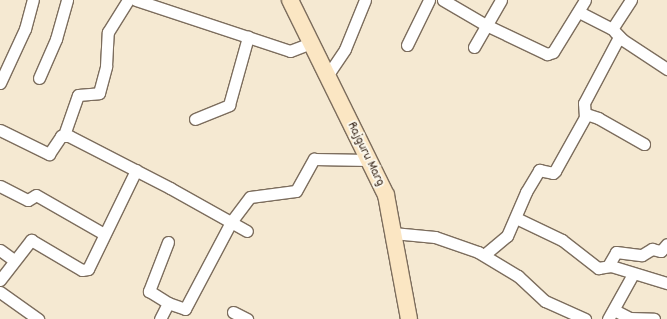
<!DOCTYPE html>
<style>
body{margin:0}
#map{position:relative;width:667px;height:319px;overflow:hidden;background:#f5e9d2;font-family:Dekko,sans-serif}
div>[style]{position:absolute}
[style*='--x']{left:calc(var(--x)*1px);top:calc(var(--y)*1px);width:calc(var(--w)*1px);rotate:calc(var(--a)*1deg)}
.roads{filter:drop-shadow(1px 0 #7c6d5d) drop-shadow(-1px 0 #7c6d5d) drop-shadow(0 1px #7c6d5d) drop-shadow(0 -1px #7c6d5d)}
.street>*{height:11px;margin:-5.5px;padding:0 5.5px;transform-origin:5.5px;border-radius:5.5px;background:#fff}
.secondary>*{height:16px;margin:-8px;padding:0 8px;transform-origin:8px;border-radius:8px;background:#fbe6c3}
span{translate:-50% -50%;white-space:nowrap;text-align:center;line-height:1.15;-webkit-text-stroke:4px #fbf7ec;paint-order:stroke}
.street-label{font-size:14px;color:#3b2a1e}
</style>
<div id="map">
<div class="roads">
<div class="street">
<div style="--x:136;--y:0;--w:162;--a:18.3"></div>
<div style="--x:290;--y:51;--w:22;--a:-21"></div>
<div style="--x:443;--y:0;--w:50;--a:30.2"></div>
<div style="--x:486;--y:25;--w:68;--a:25.4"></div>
<div style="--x:547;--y:54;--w:6;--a:-18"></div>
<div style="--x:553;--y:52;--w:61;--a:-58.4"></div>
<div style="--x:579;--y:12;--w:37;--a:27"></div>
<div style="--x:612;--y:29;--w:35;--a:-57"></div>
<div style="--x:615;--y:32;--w:11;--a:45"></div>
<div style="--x:623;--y:40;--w:53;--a:33.4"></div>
<div style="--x:407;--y:45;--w:50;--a:-63.9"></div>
<div style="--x:474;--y:47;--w:54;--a:-60.1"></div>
<div style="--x:327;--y:76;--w:32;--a:-56"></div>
<div style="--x:345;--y:49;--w:53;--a:-67.8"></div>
<div style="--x:39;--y:78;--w:43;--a:-66.4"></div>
<div style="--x:56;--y:39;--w:41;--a:-74.2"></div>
<div style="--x:0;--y:83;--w:60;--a:-65.2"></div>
<div style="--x:25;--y:29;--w:30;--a:-75"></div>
<div style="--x:586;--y:114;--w:13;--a:18"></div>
<div style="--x:598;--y:118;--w:53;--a:29.5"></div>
<div style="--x:195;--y:119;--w:37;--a:-22"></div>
<div style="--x:229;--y:105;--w:71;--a:-74.4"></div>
<div style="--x:0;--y:130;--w:55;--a:26.1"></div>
<div style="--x:49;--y:154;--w:22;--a:-56"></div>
<div style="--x:61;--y:136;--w:8;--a:0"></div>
<div style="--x:69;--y:136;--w:114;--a:27.2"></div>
<div style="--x:170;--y:188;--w:88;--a:29.2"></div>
<div style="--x:64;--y:135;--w:42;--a:-70.7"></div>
<div style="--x:78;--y:95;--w:21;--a:-5"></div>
<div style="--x:99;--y:93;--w:28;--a:-75"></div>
<div style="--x:106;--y:66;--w:34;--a:-87"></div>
<div style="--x:108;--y:32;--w:38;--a:-58"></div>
<div style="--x:0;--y:186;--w:31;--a:27"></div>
<div style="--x:28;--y:200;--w:9;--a:-32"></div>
<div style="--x:36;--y:195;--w:78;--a:29.8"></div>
<div style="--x:516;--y:218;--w:51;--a:25.6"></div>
<div style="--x:562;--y:240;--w:46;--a:37.9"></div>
<div style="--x:598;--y:268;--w:13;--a:-9"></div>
<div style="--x:611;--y:266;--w:59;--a:16.9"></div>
<div style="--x:393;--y:233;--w:42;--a:5.4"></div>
<div style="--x:435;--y:237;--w:46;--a:19.2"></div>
<div style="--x:478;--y:252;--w:47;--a:31"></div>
<div style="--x:518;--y:276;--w:37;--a:43"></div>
<div style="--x:545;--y:301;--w:44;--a:24.2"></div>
<div style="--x:168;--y:242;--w:53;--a:111.2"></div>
<div style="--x:149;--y:291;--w:22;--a:32"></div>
<div style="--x:168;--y:303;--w:18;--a:19"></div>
<div style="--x:185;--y:309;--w:98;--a:-62.1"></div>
<div style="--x:231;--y:222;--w:31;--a:-53"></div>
<div style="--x:250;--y:197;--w:46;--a:-7.4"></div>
<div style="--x:296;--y:191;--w:37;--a:-61"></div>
<div style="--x:314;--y:159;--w:55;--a:1"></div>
<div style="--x:0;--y:250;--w:17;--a:36"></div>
<div style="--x:484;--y:255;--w:30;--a:-40"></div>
<div style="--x:507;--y:236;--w:48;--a:-66.6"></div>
<div style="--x:526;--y:192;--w:26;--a:-59"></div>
<div style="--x:539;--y:170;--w:14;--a:12"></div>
<div style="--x:553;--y:173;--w:3;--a:-45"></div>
<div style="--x:555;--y:171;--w:62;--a:-60.9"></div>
<div style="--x:585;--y:117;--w:14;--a:-94"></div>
<div style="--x:584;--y:103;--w:75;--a:-62.1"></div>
<div style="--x:608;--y:266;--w:16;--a:-60"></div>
<div style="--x:616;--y:252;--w:26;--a:7"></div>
<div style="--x:642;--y:255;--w:12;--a:-31"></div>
<div style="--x:652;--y:249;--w:9;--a:13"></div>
<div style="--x:661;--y:251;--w:9;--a:-49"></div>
<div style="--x:0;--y:280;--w:51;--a:-52.2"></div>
<div style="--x:31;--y:240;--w:59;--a:30.5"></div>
<div style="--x:82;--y:270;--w:6;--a:-9"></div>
<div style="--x:88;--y:269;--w:110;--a:-64.1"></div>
<div style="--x:0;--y:292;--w:47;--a:35.4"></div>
<div style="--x:614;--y:310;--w:18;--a:27"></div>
<div style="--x:630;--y:318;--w:24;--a:2"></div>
<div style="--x:233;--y:312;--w:16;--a:27"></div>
<div style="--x:160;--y:319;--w:18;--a:-63"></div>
<div style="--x:608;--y:319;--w:51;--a:-60.9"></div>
</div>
<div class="secondary">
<div style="--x:290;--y:0;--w:217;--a:63.8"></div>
<div style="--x:386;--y:195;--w:126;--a:79.5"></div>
</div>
</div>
<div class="street-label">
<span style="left:366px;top:154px;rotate:64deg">Rajguru Marg</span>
</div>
</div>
